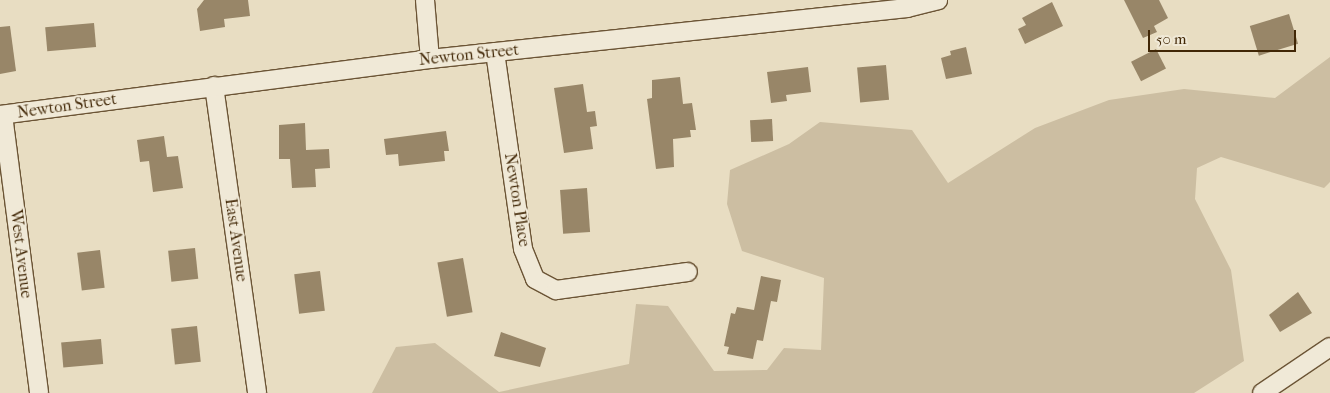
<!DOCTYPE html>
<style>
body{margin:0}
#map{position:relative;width:1330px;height:393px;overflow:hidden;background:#e8ddc2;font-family:"IM FELL French Canon",serif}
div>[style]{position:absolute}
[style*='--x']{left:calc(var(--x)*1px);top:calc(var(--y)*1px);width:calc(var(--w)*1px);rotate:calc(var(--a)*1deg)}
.green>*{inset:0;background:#ccbea2}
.building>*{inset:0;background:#988668;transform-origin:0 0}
.roads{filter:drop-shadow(1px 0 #6b5435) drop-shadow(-1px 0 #6b5435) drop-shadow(0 1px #6b5435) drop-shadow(0 -1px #6b5435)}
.minor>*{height:18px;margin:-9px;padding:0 9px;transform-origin:9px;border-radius:9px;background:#f0e9d7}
span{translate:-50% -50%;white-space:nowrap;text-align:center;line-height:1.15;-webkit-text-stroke:4px #f0e9d7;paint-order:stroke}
.street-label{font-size:16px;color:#412706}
.scale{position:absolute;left:1148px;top:30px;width:148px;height:22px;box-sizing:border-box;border:2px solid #412706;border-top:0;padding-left:6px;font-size:15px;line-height:18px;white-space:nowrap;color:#412706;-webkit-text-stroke:4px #f0e9d7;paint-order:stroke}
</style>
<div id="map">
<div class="green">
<div style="clip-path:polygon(1330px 57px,1330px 182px,1324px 188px,1221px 157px,1197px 168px,1195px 199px,1231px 270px,1244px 361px,1194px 393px,372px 393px,396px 347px,435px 343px,499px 392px,629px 364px,636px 304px,668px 306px,714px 371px,767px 370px,784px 348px,821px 350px,824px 278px,742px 251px,727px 204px,730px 170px,789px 144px,820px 122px,912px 130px,948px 183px,1035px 128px,1109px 100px,1184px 89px,1275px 98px)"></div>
</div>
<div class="building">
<div style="clip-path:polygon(204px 0,248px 0,250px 16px,224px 19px,225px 27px,200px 31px,197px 9px)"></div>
<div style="clip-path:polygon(1124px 0,1159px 0,1168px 18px,1154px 26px,1157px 32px,1143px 38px)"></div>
<div style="clip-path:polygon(1052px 2px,1063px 26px,1025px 44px,1018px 29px,1026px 25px,1022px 18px)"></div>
<div style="left:1289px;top:14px;width:31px;height:41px;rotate:73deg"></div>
<div style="left:94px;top:23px;width:24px;height:49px;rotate:85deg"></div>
<div style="clip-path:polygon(10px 26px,16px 71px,0 74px,0 27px)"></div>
<div style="clip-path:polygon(966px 47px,972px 74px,946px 79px,941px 58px,951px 55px,950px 51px)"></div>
<div style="left:1156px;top:49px;width:22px;height:28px;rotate:63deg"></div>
<div style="left:886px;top:65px;width:35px;height:29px;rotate:85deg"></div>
<div style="clip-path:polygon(808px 67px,811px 92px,786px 95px,787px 101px,771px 103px,767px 72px)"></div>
<div style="clip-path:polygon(680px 77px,683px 104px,692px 103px,696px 130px,690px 130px,691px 137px,673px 139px,674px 167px,656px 169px,647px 99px,652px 98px,652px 80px)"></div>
<div style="clip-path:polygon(583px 84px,587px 112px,595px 111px,597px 126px,590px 127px,593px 149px,564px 153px,554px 88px)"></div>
<div style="left:772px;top:119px;width:22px;height:22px;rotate:87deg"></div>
<div style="clip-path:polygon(305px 123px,306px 150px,329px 149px,330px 168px,315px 169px,316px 187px,292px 188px,290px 159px,279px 159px,279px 125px)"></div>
<div style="clip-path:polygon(446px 131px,449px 151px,444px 151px,445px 161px,399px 166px,398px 154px,386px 155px,384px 139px)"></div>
<div style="clip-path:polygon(164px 136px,167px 157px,178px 156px,183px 188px,153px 192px,149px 161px,140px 162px,137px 140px)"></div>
<div style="left:587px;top:188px;width:44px;height:27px;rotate:86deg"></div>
<div style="left:195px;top:248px;width:31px;height:27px;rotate:84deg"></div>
<div style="left:100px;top:250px;width:38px;height:23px;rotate:83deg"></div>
<div style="left:463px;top:258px;width:55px;height:26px;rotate:80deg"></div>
<div style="left:320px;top:271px;width:40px;height:26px;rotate:83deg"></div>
<div style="clip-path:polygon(761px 276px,781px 280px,777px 302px,771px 301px,763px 341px,757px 340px,753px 359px,727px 354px,729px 347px,724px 346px,731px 313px,735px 314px,737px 307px,754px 310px)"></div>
<div style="clip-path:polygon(1298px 292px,1312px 313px,1280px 332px,1269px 315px)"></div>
<div style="left:197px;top:326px;width:36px;height:26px;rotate:84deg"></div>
<div style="clip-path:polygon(501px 332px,546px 348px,540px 367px,494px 356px)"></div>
<div style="left:101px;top:339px;width:25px;height:40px;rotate:85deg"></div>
</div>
<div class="roads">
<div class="minor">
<div style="--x:425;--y:0;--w:59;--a:85.2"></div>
<div style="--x:495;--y:52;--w:199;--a:81.9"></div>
<div style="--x:523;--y:249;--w:32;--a:68"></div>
<div style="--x:535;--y:279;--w:24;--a:28"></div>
<div style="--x:556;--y:290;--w:133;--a:-7.8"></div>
<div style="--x:214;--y:86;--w:310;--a:82"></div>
<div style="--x:0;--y:115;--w:434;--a:-7.4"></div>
<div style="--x:430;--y:59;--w:480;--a:-6.1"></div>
<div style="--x:907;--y:8;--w:32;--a:-14"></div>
<div style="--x:3;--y:115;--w:280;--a:82.6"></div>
<div style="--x:1262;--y:393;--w:82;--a:-34.1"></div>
</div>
</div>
<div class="street-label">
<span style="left:469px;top:55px;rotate:-6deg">Newton Street</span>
<span style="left:67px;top:106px;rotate:-8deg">Newton Street</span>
<span style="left:517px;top:200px;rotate:81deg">Newton Place</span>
<span style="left:236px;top:240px;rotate:82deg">East Avenue</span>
<span style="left:21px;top:254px;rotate:83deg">West Avenue</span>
</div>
<div class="scale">50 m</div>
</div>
